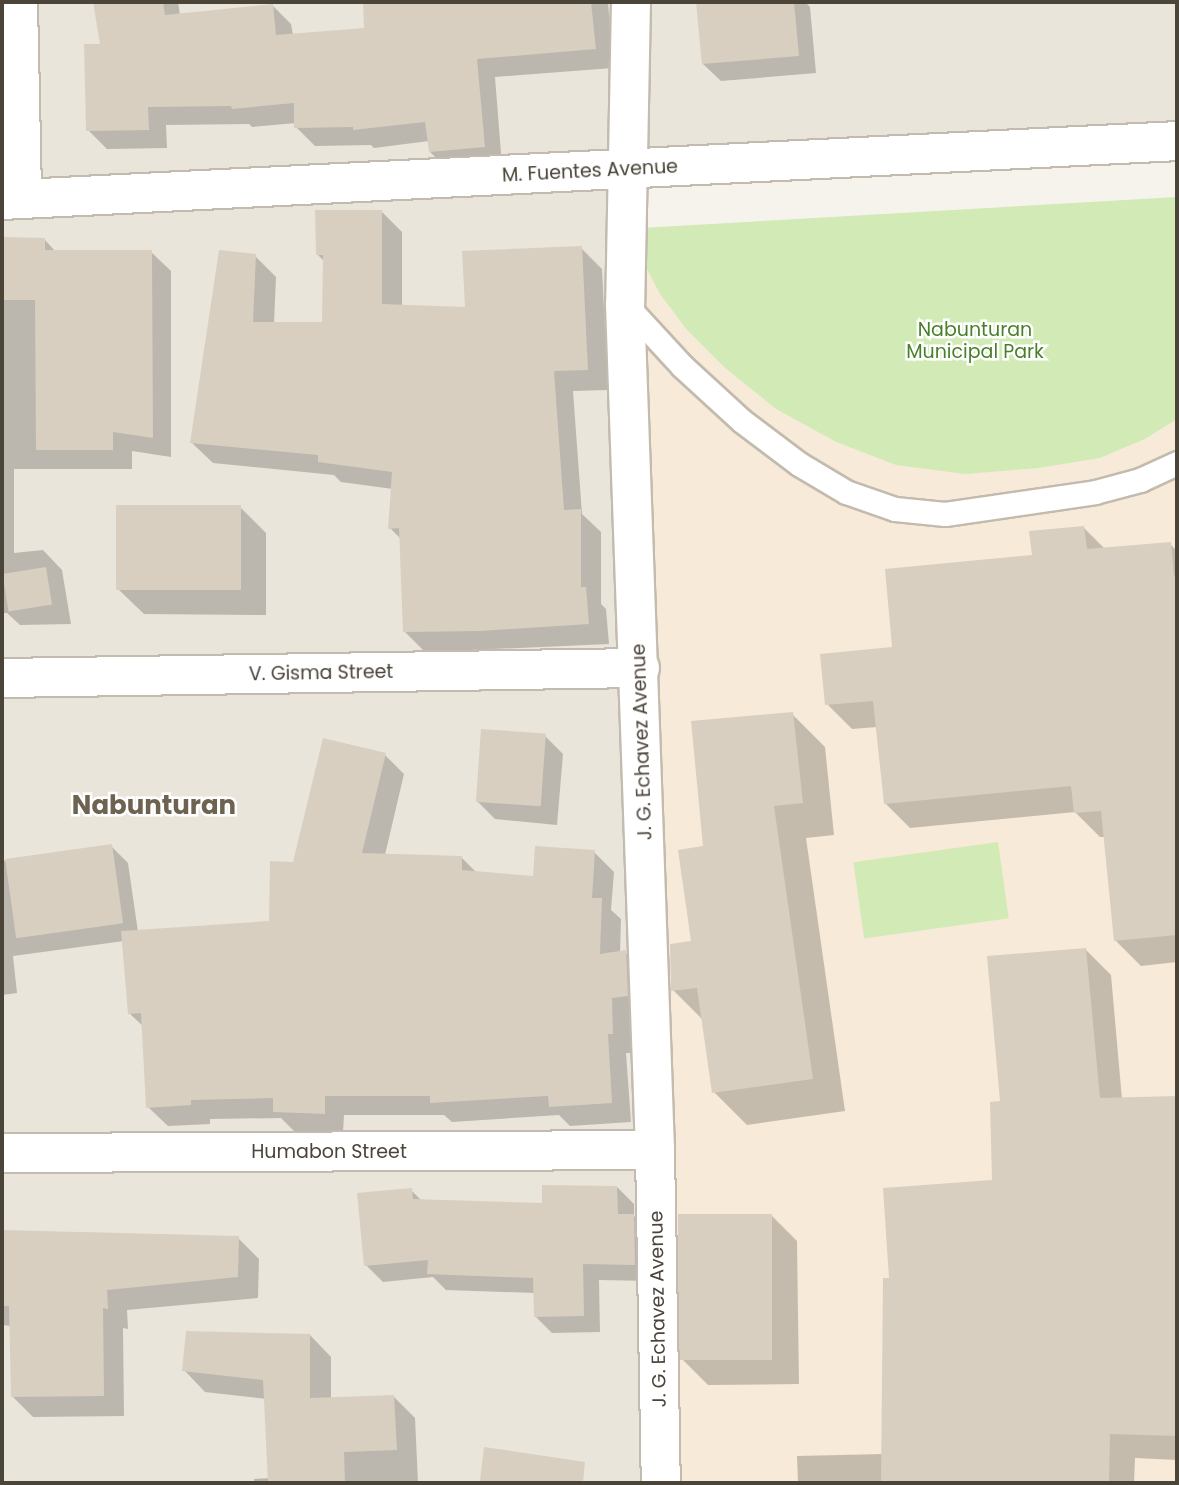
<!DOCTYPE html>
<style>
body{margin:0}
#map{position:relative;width:1179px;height:1485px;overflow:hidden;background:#f6f3ec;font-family:Poppins,sans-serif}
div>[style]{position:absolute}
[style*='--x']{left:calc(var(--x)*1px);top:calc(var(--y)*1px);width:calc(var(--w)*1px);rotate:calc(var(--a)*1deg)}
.residential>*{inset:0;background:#eae5da}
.commercial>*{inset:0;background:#f7ead8}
.green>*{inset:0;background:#d2eab5;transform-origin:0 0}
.shadow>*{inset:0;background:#0003}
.building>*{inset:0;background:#d8cfc1;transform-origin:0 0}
.roads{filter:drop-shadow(2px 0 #c2bbae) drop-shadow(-2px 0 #c2bbae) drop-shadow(0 2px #c2bbae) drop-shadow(0 -2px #c2bbae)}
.service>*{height:23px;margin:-11.5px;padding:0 11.5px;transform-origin:11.5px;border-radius:11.5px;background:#fff}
.minor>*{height:38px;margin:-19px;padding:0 19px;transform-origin:19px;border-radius:19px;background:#fff}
.tertiary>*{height:38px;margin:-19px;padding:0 19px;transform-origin:19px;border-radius:19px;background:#fff}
span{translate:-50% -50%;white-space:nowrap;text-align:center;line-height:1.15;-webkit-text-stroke:5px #fff;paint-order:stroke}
.street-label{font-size:19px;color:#4b4439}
.park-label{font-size:19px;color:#4a7f2a}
.district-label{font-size:26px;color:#6e6250;font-weight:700}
.frame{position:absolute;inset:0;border:4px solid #4b4439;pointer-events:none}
</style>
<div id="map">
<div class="residential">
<div style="clip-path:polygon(2px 2px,1177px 2px,1177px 135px,634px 158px,656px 1483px,2px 1483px)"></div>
</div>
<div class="commercial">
<div style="clip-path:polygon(643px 262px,660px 294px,687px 330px,724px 367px,776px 409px,836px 442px,896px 465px,1039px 468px,1100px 458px,1145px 439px,1177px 419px,1177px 1483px,676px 1483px)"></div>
</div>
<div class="green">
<div style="clip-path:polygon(1177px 197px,1177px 419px,1145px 439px,1100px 458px,1039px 468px,965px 474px,896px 465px,836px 442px,776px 409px,724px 367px,687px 330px,660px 294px,643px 262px,641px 228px)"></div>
<div style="left:998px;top:842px;width:77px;height:146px;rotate:82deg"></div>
</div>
<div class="shadow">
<div style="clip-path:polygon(95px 2px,178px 2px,180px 15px,273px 6px,291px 24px,293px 35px,366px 30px,365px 2px,608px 2px,613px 68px,495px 77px,502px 166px,449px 170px,430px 152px,429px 141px,374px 148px,371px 145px,315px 146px,296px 127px,296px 123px,252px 127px,249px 124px,166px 125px,167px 148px,107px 149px,88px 130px,102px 46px)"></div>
<div style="clip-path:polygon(698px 2px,805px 2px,810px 7px,816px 73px,721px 81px,703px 64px)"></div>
<div style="clip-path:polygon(381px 211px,402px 232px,402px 306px,467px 309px,581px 248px,602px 269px,608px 390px,573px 391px,582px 514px,601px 532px,601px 604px,606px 609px,609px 644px,425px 652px,404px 631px,401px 539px,390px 528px,393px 489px,341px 482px,334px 475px,213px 463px,192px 443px,255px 256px,276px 277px,274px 324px,324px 324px,324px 261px,318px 255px)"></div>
<div style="clip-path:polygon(2px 239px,44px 239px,56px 252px,151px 252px,171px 271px,171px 457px,132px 451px,132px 469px,14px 469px,14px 553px,43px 550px,62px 570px,71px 624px,20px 625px,7px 613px,2px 613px)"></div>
<div style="clip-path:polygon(240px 507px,266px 533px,266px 615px,144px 614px,118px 589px)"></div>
<div style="clip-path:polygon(1084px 528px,1106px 550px,1170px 544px,1177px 551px,1177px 962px,1141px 966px,1116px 941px,1105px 837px,1100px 837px,1075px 812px,910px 828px,885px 803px,877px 727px,852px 729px,827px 704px,894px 648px)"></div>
<div style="clip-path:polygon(792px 714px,825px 747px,834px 835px,806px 838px,845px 1111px,747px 1125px,714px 1092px,704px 1021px,673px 990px,693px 943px,705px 848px)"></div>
<div style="clip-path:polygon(545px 736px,563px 754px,557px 825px,495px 819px,477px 801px)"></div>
<div style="clip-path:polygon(385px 755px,404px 774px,385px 855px,462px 858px,477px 873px,535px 878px,594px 852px,614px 872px,611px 910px,621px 919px,620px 953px,625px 952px,645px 972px,631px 1017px,632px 1053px,626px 1053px,631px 1122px,570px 1126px,559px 1115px,452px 1122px,444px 1115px,344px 1115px,343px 1132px,294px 1131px,281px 1118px,210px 1119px,210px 1124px,168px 1126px,148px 1107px,144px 1027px,129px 1013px,124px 941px,13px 956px,17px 993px,2px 995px,2px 861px,111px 846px,128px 863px,138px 932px,270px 922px,295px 863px)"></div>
<div style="clip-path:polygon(1086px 950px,1111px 975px,1122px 1099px,1177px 1098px,1177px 1460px,1135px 1458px,1134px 1483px,798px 1483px,797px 1456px,883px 1454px,891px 1280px,994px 1182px,1001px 1102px)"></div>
<div style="clip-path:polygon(617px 1187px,634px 1204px,634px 1216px,650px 1233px,651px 1281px,599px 1280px,600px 1332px,552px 1333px,535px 1316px,535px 1293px,446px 1290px,433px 1277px,383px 1282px,366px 1265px,411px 1190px,422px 1201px,544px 1205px)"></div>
<div style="clip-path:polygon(771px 1215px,797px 1241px,799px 1384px,708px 1385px,682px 1359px)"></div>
<div style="clip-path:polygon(2px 1231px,238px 1238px,259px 1259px,258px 1298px,127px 1310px,128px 1329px,123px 1328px,124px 1416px,33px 1417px,12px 1396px,11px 1326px,2px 1325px)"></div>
<div style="clip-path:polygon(310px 1335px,331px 1357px,331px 1399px,394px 1397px,415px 1418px,418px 1483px,254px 1483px,254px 1479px,270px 1478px,266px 1399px,205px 1392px,184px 1370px)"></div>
<div style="clip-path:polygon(486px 1449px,547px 1477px,546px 1483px,481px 1483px)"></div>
</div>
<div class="building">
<div style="clip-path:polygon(93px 2px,163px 2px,165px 15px,273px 4px,276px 35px,364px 28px,363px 2px,591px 2px,596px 49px,477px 59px,485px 147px,429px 152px,425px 122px,353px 130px,353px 127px,294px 128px,294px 103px,232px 109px,231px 106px,148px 107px,149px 130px,86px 131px,84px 44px,100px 44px)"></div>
<div style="clip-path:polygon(696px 2px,794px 2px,799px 56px,702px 64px)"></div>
<div style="clip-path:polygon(315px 210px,382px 210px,382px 304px,465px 307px,462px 251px,582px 246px,588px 370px,554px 371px,564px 510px,581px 509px,581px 587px,586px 587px,589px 624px,481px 631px,403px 632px,399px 528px,388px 529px,392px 472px,318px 462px,318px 455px,190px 443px,219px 250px,256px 254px,253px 322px,322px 322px,323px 255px,316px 255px)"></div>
<div style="clip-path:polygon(2px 237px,45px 238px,45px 250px,152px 250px,153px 438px,113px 432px,113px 450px,36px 450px,35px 300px,2px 300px)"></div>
<div style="left:241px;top:505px;width:85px;height:125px;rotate:90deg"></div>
<div style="clip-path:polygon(1084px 526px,1087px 549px,1171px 542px,1174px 576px,1177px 576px,1177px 935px,1114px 941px,1101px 811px,1074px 813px,1071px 786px,884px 804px,873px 701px,825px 705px,820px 654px,892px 647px,885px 569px,1032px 555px,1029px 531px)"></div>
<div style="left:46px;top:567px;width:38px;height:44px;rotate:81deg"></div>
<div style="clip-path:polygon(793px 712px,803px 803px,774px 806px,813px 1079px,712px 1093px,697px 988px,671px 991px,670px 944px,691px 941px,678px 850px,703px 846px,691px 721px)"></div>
<div style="left:481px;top:729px;width:65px;height:73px;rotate:4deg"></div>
<div style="clip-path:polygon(323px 738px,386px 753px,362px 853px,462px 856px,462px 870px,533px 876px,535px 846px,595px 850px,592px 898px,602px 898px,600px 954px,626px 950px,628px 996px,612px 998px,613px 1034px,608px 1034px,612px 1103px,549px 1107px,548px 1096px,430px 1103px,430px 1096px,325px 1096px,325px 1114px,273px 1112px,273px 1098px,191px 1100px,191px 1105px,146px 1108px,141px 1013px,128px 1014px,121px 931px,269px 921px,270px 861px,293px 862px)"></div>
<div style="left:112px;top:844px;width:80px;height:108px;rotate:82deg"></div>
<div style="clip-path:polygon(1086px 948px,1100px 1098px,1177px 1096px,1177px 1436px,1110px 1434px,1109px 1483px,881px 1483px,883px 1278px,889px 1278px,883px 1188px,992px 1180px,990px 1102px,1000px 1101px,987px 956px)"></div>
<div style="clip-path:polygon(542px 1185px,617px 1186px,618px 1214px,634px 1214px,635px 1265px,583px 1264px,584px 1316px,534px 1317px,533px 1278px,427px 1274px,428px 1260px,364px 1266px,357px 1193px,412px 1188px,413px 1199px,542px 1203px)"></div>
<div style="left:678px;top:1214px;width:94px;height:146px"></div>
<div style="clip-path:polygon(2px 1230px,239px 1236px,238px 1277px,107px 1290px,108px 1309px,103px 1308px,104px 1396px,11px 1397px,9px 1306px,2px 1306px)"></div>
<div style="clip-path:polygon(186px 1331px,310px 1334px,310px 1398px,394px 1395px,397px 1450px,344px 1452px,345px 1483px,268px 1483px,263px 1380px,182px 1371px)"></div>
<div style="clip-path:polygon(484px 1447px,585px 1462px,583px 1483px,480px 1481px)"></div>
</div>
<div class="roads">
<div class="service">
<div style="--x:625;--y:304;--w:84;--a:47.4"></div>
<div style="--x:682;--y:366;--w:81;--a:42.5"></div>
<div style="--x:742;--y:421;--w:71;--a:37"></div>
<div style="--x:799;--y:464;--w:55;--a:30.8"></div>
<div style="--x:846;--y:492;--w:52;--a:19.1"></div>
<div style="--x:895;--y:509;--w:50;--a:5.7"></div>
<div style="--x:945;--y:514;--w:152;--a:-8.3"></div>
<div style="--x:1095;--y:492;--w:47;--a:-14.9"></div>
<div style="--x:1140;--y:480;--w:41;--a:-24.7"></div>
</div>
<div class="minor">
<div style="--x:18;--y:2;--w:197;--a:88.8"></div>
<div style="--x:631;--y:2;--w:302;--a:91.1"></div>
<div style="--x:625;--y:304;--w:847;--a:87.97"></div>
<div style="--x:655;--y:1150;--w:333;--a:89"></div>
<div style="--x:2;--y:678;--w:638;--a:-0.9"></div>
<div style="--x:2;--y:1153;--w:653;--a:-0.26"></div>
</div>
<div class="tertiary">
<div style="--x:2;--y:200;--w:1176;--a:-2.87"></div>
</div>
</div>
<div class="street-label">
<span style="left:590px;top:171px;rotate:-3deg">M. Fuentes Avenue</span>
<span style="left:321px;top:673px;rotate:-1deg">V. Gisma Street</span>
<span style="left:642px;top:742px;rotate:-92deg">J. G. Echavez Avenue</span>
<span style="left:329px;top:1152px">Humabon Street</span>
<span style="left:658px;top:1309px;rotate:-91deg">J. G. Echavez Avenue</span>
</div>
<div class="park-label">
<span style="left:975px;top:341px">Nabunturan<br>Municipal Park</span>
</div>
<div class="district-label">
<span style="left:154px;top:806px">Nabunturan</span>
</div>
<div class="frame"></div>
</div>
